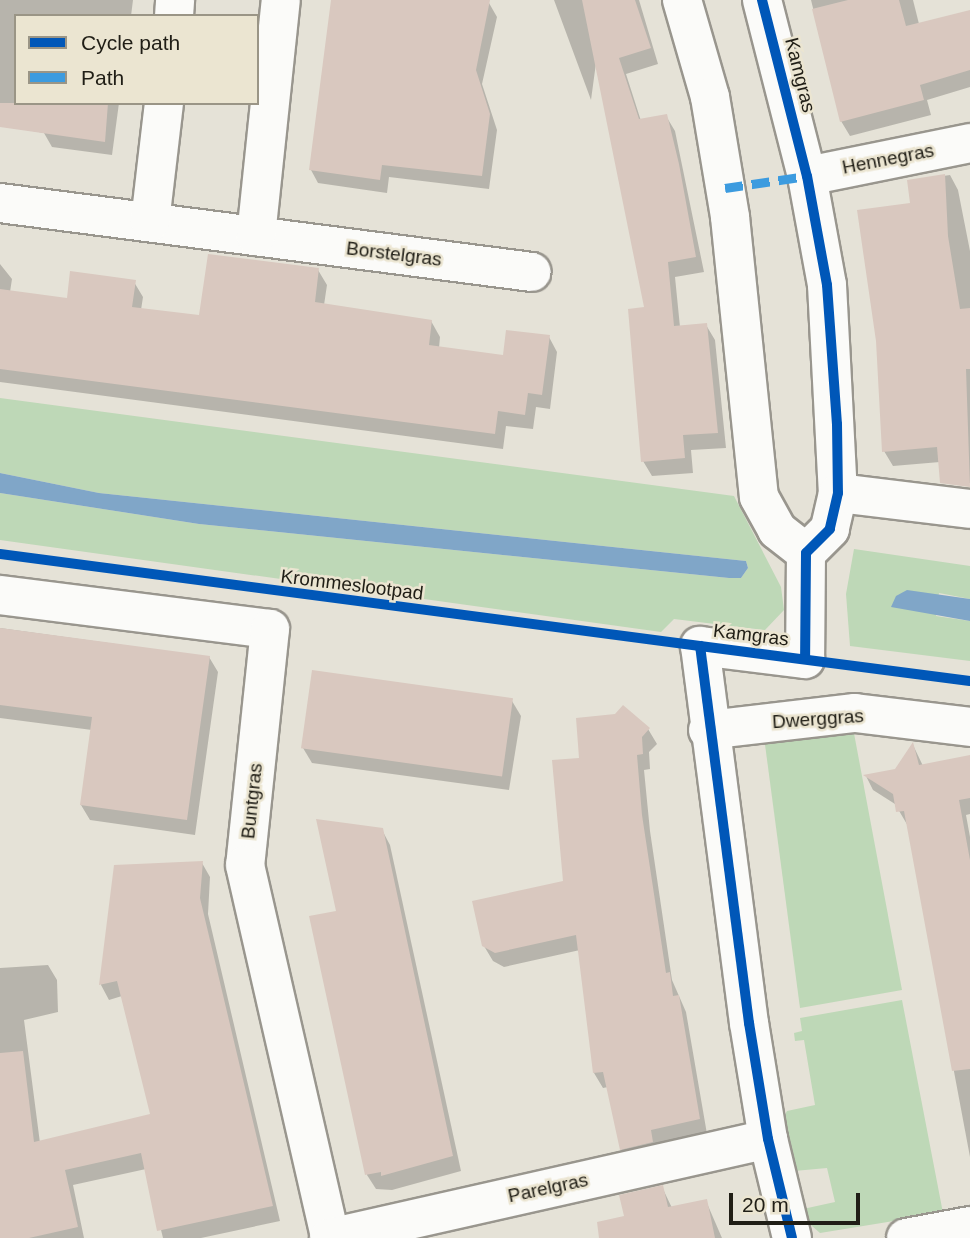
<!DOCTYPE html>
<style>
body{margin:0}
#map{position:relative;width:970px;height:1238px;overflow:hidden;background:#e5e2d7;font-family:Helvetica,sans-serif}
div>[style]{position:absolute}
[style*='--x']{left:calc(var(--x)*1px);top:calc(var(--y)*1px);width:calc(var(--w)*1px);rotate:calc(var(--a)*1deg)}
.green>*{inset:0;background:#bed8b7}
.water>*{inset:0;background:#80a6c8}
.shadow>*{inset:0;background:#0003}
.building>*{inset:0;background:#d9c8bf;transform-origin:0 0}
.roads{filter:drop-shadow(2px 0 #99968e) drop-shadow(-2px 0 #99968e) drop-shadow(0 2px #99968e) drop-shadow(0 -2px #99968e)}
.minor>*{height:38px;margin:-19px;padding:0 19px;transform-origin:19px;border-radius:19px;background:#fbfbf9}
.quiet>*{height:9px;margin-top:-4.5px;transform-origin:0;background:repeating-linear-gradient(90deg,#3c9bdf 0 18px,transparent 0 27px)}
.cycleway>*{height:10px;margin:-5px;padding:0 5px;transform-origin:5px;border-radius:5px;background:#0057b8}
span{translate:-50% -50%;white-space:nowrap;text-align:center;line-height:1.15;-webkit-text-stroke:5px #ebe5d1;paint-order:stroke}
.street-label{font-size:19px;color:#201e16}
.legend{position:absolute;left:14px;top:14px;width:245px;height:91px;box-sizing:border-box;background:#ebe5d1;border:2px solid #9a9586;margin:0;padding:9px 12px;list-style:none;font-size:21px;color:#201e16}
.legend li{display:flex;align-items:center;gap:14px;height:35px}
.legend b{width:35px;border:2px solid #9a9586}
.scale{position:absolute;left:729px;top:1193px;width:131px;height:32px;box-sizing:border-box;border:4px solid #201e16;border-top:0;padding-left:9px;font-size:21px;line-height:24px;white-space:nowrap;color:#201e16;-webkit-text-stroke:5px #ebe5d1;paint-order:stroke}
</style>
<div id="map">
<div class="green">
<div style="clip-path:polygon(0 398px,734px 496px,781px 587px,784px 610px,765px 630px,674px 619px,661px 632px,0 540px,0 493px,199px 524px,729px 578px,741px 578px,748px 568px,746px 561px,99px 493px,0 473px)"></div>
<div style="clip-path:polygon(854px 549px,970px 566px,970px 599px,939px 593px,936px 616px,970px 621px,970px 661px,850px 646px,846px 594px)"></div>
<div style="clip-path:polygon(853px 728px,902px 990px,800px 1008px,764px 737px)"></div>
<div style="clip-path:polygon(902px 1000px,943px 1213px,820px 1233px,804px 1219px,803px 1209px,835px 1202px,827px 1168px,794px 1171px,783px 1118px,787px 1111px,815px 1105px,804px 1040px,795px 1041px,794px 1033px,802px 1031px,800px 1018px)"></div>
</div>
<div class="water">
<div style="clip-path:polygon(0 473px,99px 493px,746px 561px,748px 568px,741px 578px,729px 578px,199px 524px,0 493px)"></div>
<div style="clip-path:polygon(907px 590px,970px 599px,970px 621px,891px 607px,896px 596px)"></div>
</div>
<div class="shadow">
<div style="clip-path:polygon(0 0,133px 0,131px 16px,16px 16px,16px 103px,119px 103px,112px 155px,52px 147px,44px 133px,0 125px)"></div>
<div style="clip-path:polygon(333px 0,489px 3px,497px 17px,482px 84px,497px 130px,489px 189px,389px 177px,387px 193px,318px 183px,311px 170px)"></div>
<div style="clip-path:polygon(554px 0,639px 0,658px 64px,626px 74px,641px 121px,666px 116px,675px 131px,704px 272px,675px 277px,680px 327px,706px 325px,715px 340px,726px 448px,691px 450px,693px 473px,652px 476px,643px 461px,646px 309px,596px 63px,591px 100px)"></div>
<div style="clip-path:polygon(811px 0,913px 0,919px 24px,970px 12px,970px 87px,927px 100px,931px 115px,850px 136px,841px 121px)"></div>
<div style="clip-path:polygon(950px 175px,958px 190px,970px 251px,970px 483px,949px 484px,940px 462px,893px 466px,884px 451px,912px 205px,909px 181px)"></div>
<div style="clip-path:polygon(0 264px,12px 279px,10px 292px,68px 300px,134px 282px,143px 297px,141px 310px,200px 317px,318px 270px,327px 285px,324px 305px,431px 321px,440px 337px,439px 348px,504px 357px,549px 337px,557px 352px,550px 409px,536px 407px,533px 429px,506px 426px,503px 449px,0 382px)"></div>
<div style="clip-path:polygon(0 628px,209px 657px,218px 672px,195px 835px,90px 820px,81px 805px,92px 730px,0 718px)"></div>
<div style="clip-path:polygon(512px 701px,521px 716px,509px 790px,312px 763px,303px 748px)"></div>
<div style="clip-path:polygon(648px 729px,657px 744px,649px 752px,650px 769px,644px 770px,650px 831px,672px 980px,686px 1012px,707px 1134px,630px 1164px,621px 1149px,608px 1087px,603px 1088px,594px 1073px,580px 950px,504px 967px,493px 961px,484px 946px,565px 883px,581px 760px)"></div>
<div style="clip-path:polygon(913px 745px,923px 766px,970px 757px,970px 814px,966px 815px,970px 837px,970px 1157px,908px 826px,895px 804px,873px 790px,866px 776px,896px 771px)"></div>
<div style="clip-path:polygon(382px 830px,390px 845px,461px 1171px,392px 1190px,376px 1189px,367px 1175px)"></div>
<div style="clip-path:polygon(202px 863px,210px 877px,208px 914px,280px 1221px,201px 1238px,163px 1238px,146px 1169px,73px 1185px,84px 1238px,0 1238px,0 968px,48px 965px,57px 980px,58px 1012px,24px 1020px,40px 1143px,152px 1115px,122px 996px,109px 1000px,101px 985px,115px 867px)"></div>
<div style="clip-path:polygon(662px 1187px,672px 1208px,706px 1201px,722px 1238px,639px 1238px)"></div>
</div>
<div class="building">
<div style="clip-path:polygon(331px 0,490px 0,476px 70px,490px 114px,482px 176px,382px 165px,380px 180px,309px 170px)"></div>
<div style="clip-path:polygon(582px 0,635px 0,651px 48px,619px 58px,639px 119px,667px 114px,679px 164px,696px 257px,668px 262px,674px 326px,707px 323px,718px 433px,683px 435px,685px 458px,641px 462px,628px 309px,644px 307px)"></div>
<div style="clip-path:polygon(848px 0,899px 0,906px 26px,970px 10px,970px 70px,920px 85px,924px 100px,840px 122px,812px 9px)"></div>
<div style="clip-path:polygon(0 103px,108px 103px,105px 142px,0 127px)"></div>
<div style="clip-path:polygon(945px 174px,948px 236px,960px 309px,970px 308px,970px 369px,966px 369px,970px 487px,940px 483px,937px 447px,882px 452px,876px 341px,857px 210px,910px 203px,907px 180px)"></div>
<div style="clip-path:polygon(208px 254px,319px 268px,315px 302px,432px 320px,429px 345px,503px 355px,506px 330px,550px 335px,542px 395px,528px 393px,525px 415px,498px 411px,495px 434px,0 369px,0 289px,67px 298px,70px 271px,107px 276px,136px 280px,132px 307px,199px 315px)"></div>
<div style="clip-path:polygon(0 628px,210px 656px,187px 820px,80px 805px,92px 717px,0 705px)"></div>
<div style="left:312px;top:670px;width:203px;height:79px;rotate:8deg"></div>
<div style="clip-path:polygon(623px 705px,650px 728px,642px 737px,643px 754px,637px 755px,642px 815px,666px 973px,670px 972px,673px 996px,679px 995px,700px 1119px,651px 1130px,653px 1142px,620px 1150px,603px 1072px,593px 1073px,576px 935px,495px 953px,482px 946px,472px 901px,563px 881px,552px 760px,579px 758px,576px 718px,615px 714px)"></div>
<div style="clip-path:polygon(913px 742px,919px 765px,970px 755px,970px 798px,959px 800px,970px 860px,970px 1069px,952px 1071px,904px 811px,896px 812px,893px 794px,863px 775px,895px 769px)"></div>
<div style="clip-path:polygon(316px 819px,383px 828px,453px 1156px,381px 1176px,381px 1172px,365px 1175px,309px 916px,336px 911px)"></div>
<div style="clip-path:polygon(203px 861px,200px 898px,273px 1206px,157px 1231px,141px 1153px,65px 1170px,78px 1227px,29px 1238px,0 1238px,0 1053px,23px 1051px,34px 1142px,150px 1114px,117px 981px,99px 985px,114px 865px)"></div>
<div style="clip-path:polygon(663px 1185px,668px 1207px,707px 1199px,715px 1238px,599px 1238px,597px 1222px,624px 1216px,619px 1195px)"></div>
</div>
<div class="roads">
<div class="minor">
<div style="--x:682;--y:0;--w:101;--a:73.9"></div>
<div style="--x:710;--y:97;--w:122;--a:80.5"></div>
<div style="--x:730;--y:217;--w:281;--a:84.1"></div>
<div style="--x:759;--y:497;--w:38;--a:61"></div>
<div style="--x:777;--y:530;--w:37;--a:38"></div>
<div style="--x:762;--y:0;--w:182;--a:75.7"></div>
<div style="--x:807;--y:176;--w:111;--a:79.6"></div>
<div style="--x:827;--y:285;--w:208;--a:87"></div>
<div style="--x:838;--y:493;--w:37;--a:103"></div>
<div style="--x:830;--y:529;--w:34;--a:135"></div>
<div style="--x:806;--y:553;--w:106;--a:90.5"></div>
<div style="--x:805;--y:659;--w:106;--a:-172.9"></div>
<div style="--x:700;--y:646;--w:380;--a:82.6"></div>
<div style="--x:749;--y:1023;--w:118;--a:80.7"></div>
<div style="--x:768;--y:1139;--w:102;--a:76.4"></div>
<div style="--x:174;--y:16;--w:16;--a:-86"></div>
<div style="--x:807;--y:176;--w:166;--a:-11.4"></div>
<div style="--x:0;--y:203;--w:536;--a:7.39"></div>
<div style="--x:150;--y:222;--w:120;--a:-83.3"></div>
<div style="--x:256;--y:236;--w:237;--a:-84"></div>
<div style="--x:838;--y:493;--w:133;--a:6.9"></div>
<div style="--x:0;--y:595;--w:272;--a:7.2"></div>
<div style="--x:270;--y:629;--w:237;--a:96"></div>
<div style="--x:245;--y:865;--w:381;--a:77.1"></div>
<div style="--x:708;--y:730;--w:148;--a:-6.6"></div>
<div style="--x:855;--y:713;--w:116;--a:6.9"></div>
<div style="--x:329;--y:1238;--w:450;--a:-12.7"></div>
<div style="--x:906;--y:1238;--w:65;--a:-10.6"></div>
</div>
</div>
<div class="quiet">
<div style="--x:725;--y:188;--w:83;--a:-8.3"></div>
</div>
<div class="cycleway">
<div style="--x:762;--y:0;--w:182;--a:75.7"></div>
<div style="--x:807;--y:176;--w:111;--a:79.6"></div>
<div style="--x:827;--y:285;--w:139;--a:85.9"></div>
<div style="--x:837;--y:424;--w:69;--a:89.2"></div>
<div style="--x:838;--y:493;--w:37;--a:103"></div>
<div style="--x:830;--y:529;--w:34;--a:135"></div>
<div style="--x:806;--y:553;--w:106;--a:90.5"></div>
<div style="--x:0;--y:554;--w:706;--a:7.49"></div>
<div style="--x:792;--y:1238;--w:102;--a:-103.6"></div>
<div style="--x:768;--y:1139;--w:118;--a:-99.3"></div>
<div style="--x:749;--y:1023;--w:380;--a:-97.4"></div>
<div style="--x:700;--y:646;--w:272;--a:7.4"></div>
</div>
<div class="street-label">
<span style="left:800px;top:75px;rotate:76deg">Kamgras</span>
<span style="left:888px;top:159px;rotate:-11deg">Hennegras</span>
<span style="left:394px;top:254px;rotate:7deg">Borstelgras</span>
<span style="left:352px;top:585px;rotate:7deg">Krommeslootpad</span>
<span style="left:751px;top:635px;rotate:7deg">Kamgras</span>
<span style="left:818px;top:719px;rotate:-4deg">Dwerggras</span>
<span style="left:252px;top:801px;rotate:-84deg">Buntgras</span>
<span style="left:548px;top:1188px;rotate:-12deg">Parelgras</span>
</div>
<ul class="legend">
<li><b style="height:9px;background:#0057b8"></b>Cycle path</li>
<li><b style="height:9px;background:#3c9bdf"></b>Path</li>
</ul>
<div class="scale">20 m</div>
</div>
